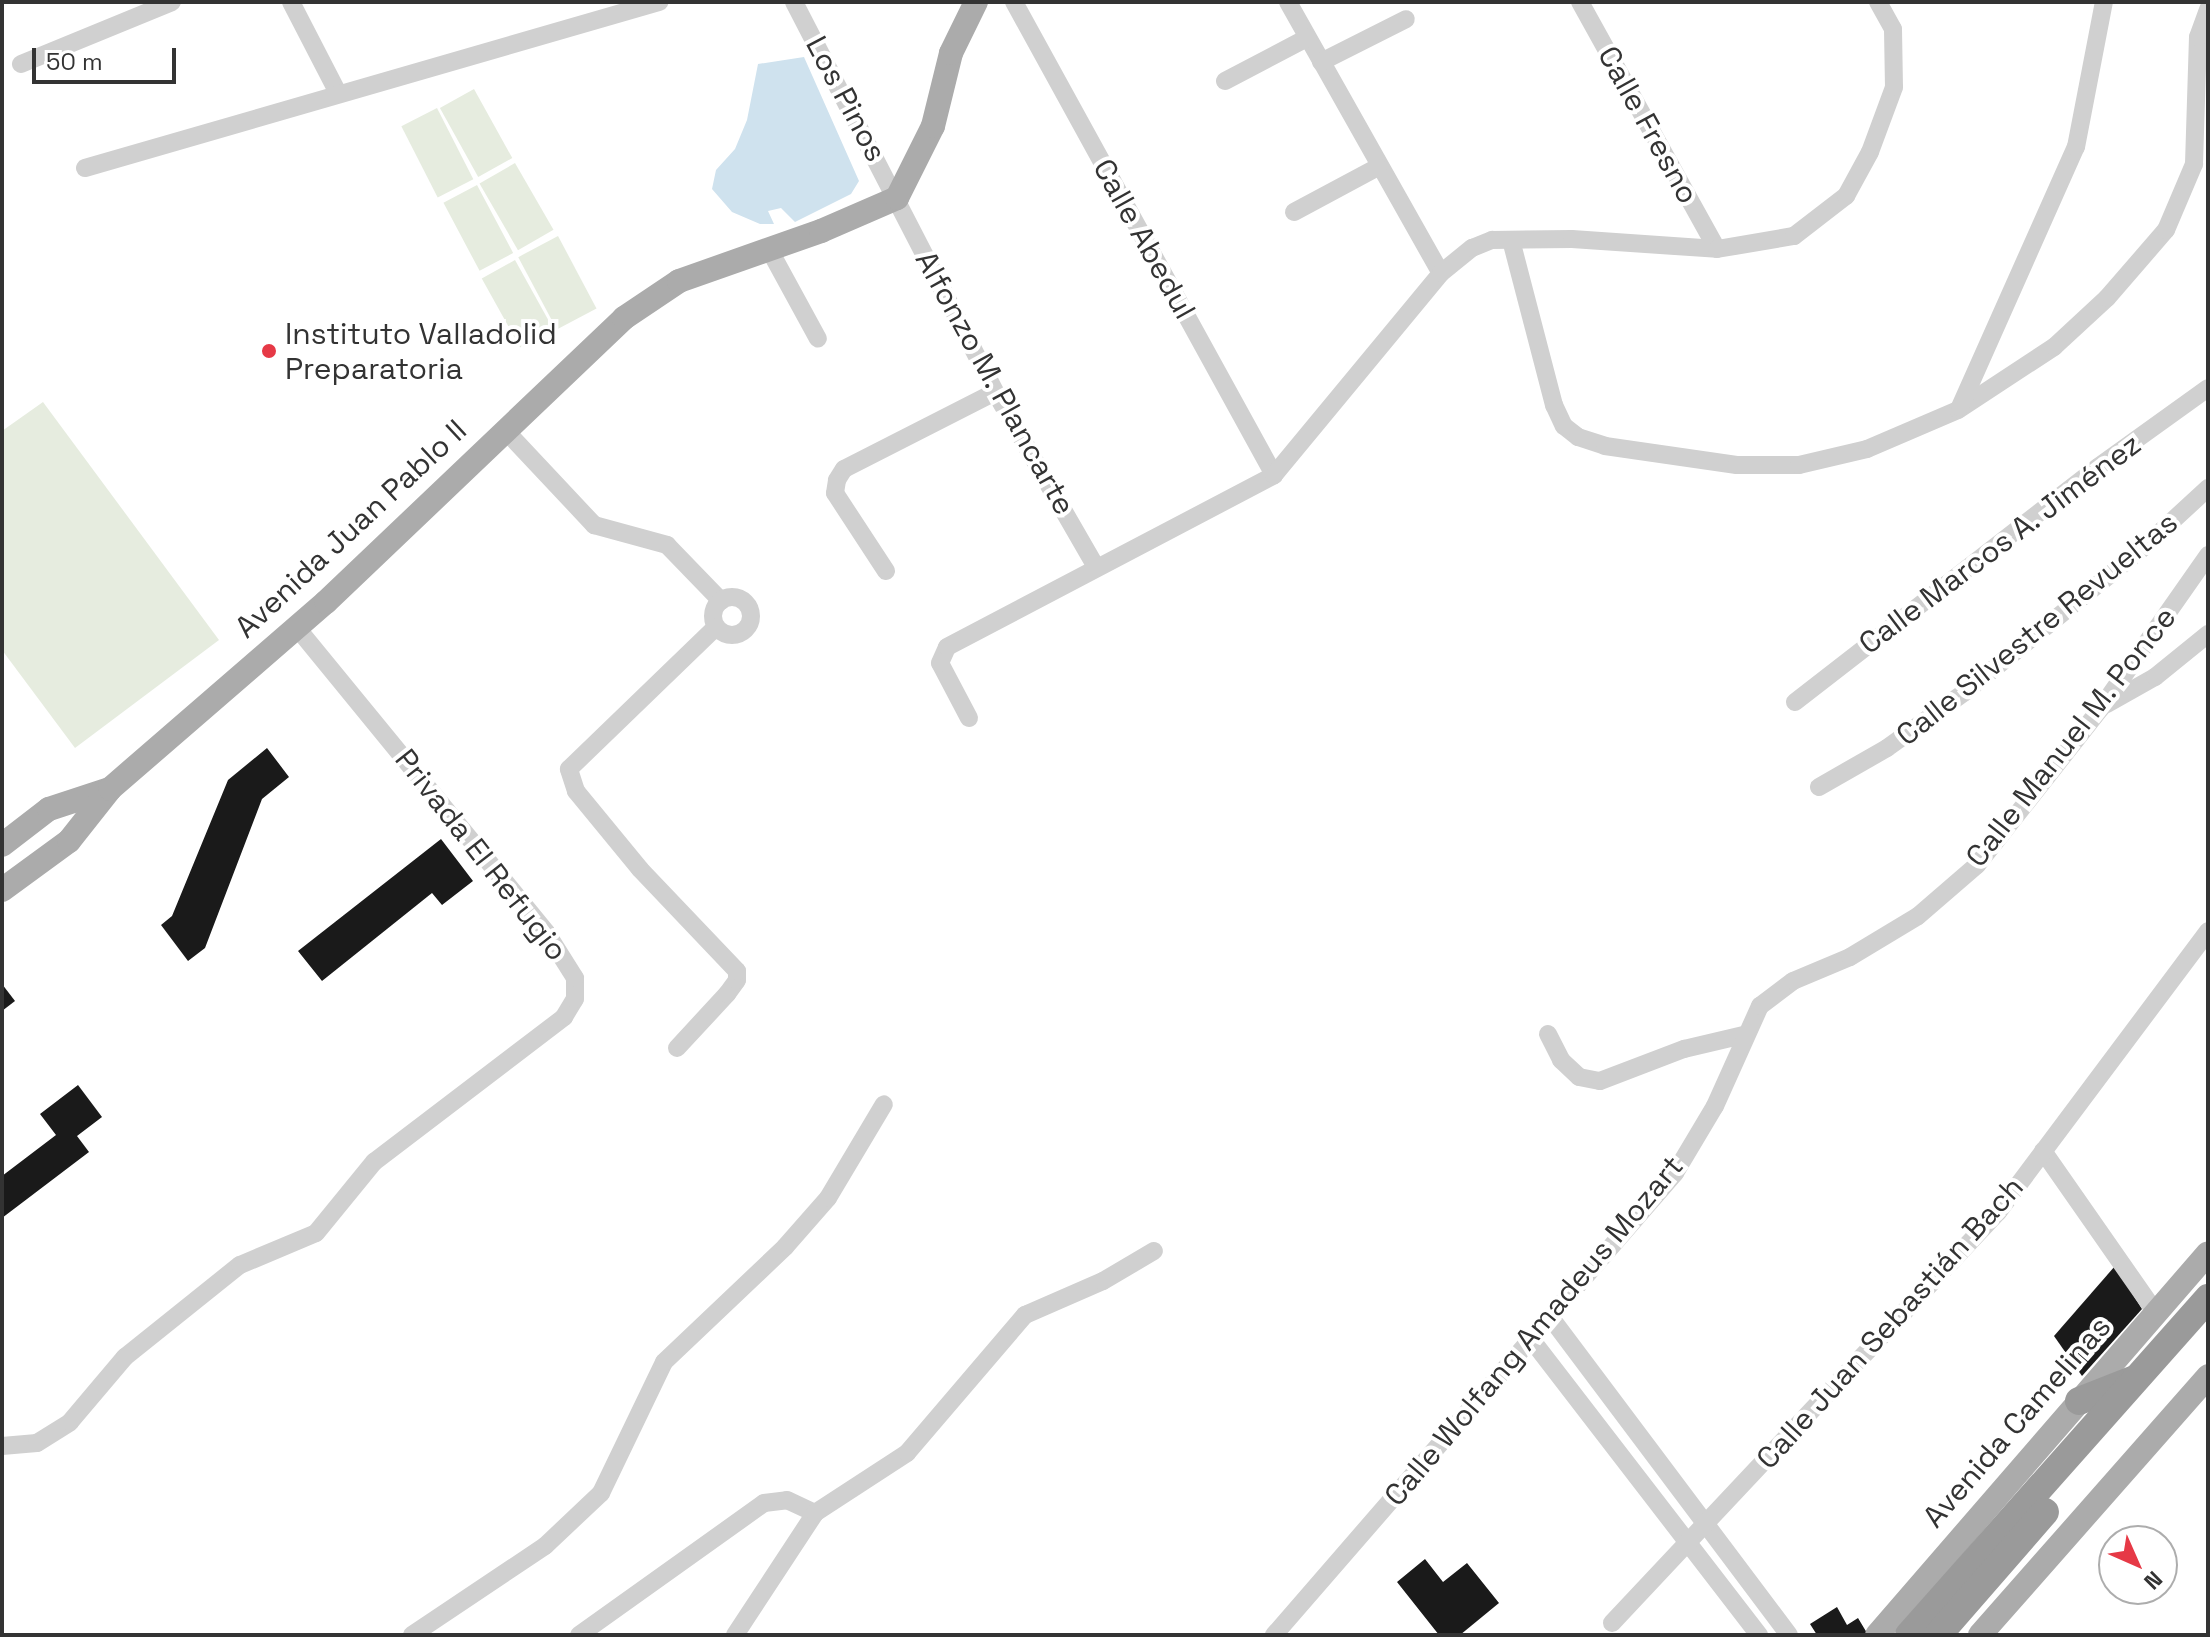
<!DOCTYPE html>
<meta charset="utf-8">
<style>
body{margin:0}
#map{position:relative;width:2210px;height:1637px;overflow:hidden;background:#fff;font-family:"Space Grotesk",sans-serif}
div>[style]{position:absolute}
[style*='--x']{left:calc(var(--x)*1px);top:calc(var(--y)*1px);width:calc(var(--w)*1px);rotate:calc(var(--a)*1deg)}
.green>*{inset:0;background:#e6ecdf;transform-origin:0 0}
.water>*{inset:0;background:#cfe2ee}
.building>*{inset:0;background:#1a1a1a}
.minor>*{height:18px;margin:-9px;padding:0 9px;transform-origin:9px;border-radius:9px;background:#d0d0d0}
.minor>.ring{margin:-9px;padding:0;box-sizing:content-box;background:none;border:18px solid #d0d0d0;border-radius:50%}
.major>*{height:24px;margin:-12px;padding:0 12px;transform-origin:12px;border-radius:12px;background:#ababab}
.highway>*{height:28px;margin:-14px;padding:0 14px;transform-origin:14px;border-radius:14px;background:#9a9a9a}
.dots>*{width:22px;height:22px;translate:-50% -50%;box-sizing:border-box;border:4px solid #fff;border-radius:50%}
span{translate:-50% -50%;white-space:nowrap;text-align:center;line-height:1.15;-webkit-text-stroke:8px #fff;paint-order:stroke}
.street-label{font-size:30px;color:#333}
.poi-label{font-size:30px;color:#333}
.left{translate:0 -50%;text-align:left}
.frame{position:absolute;inset:0;border:4px solid #333;pointer-events:none}
.north{position:absolute;left:2098px;top:1525px;width:80px;height:80px;box-sizing:border-box;background:#fff;border:2px solid #adadad;border-radius:50%;rotate:135deg;font-size:22px;font-weight:700;line-height:32px;text-align:center;color:#333}
.north::after{content:'';display:block;margin:auto;width:28px;height:36px;background:#e63946;clip-path:polygon(50% 0,100% 100%,50% 72%,0 100%)}
.scale{position:absolute;left:32px;top:48px;width:144px;height:36px;box-sizing:border-box;border:4px solid #333;border-top:0;padding-left:10px;font-size:24px;line-height:28px;white-space:nowrap;color:#333;-webkit-text-stroke:6px #fff;paint-order:stroke}
</style>
<div id="map">
<div class="green">
<div style="left:474px;top:89px;width:79px;height:39px;rotate:61deg"></div>
<div style="left:437px;top:108px;width:80px;height:40px;rotate:63deg"></div>
<div style="left:515px;top:163px;width:77px;height:41px;rotate:60deg"></div>
<div style="left:477px;top:185px;width:77px;height:38px;rotate:62deg"></div>
<div style="left:558px;top:236px;width:82px;height:45px;rotate:62deg"></div>
<div style="left:515px;top:260px;width:79px;height:38px;rotate:61deg"></div>
<div style="clip-path:polygon(43px 402px,219px 640px,75px 748px,2px 650px,2px 431px)"></div>
</div>
<div class="water">
<div style="clip-path:polygon(804px 57px,859px 181px,851px 194px,795px 222px,781px 208px,768px 211px,774px 224px,760px 224px,732px 212px,712px 189px,716px 170px,735px 149px,747px 120px,758px 64px)"></div>
</div>
<div class="building">
<div style="clip-path:polygon(267px 748px,289px 777px,262px 799px,205px 948px,188px 961px,161px 925px,172px 916px,228px 780px)"></div>
<div style="clip-path:polygon(441px 839px,473px 881px,442px 905px,432px 893px,322px 981px,298px 951px)"></div>
<div style="clip-path:polygon(2px 984px,15px 1001px,2px 1011px)"></div>
<div style="clip-path:polygon(78px 1085px,102px 1117px,77px 1136px,89px 1152px,2px 1218px,2px 1176px,56px 1135px,40px 1114px)"></div>
<div style="clip-path:polygon(2115px 1266px,2142px 1309px,2082px 1376px,2054px 1336px)"></div>
<div style="clip-path:polygon(1425px 1559px,1443px 1582px,1467px 1563px,1499px 1603px,1460px 1635px,1439px 1635px,1397px 1582px)"></div>
<div style="clip-path:polygon(1837px 1607px,1847px 1625px,1858px 1618px,1867px 1633px,1817px 1635px,1810px 1624px)"></div>
</div>
<div class="minor">
<div style="--x:291;--y:2;--w:102;--a:62.7"></div>
<div style="--x:794;--y:2;--w:439;--a:62.7"></div>
<div style="--x:995;--y:392;--w:202;--a:60"></div>
<div style="--x:1014;--y:2;--w:540;--a:61.2"></div>
<div style="--x:1288;--y:2;--w:311;--a:60.6"></div>
<div style="--x:1580;--y:2;--w:282;--a:61"></div>
<div style="--x:1321;--y:62;--w:95;--a:-26.8"></div>
<div style="--x:21;--y:64;--w:163;--a:-22.3"></div>
<div style="--x:1225;--y:81;--w:93;--a:-27.7"></div>
<div style="--x:85;--y:168;--w:598;--a:-16.13"></div>
<div style="--x:1294;--y:212;--w:95;--a:-28.2"></div>
<div style="--x:1511;--y:240;--w:171;--a:75.4"></div>
<div style="--x:1554;--y:405;--w:23;--a:65"></div>
<div style="--x:1564;--y:426;--w:18;--a:38"></div>
<div style="--x:1578;--y:437;--w:28;--a:18"></div>
<div style="--x:1605;--y:446;--w:133;--a:8.2"></div>
<div style="--x:1737;--y:465;--w:62;--a:0"></div>
<div style="--x:1799;--y:465;--w:70;--a:-13.2"></div>
<div style="--x:1867;--y:449;--w:99;--a:-23.2"></div>
<div style="--x:1958;--y:410;--w:115;--a:-33.3"></div>
<div style="--x:2054;--y:347;--w:72;--a:-42.8"></div>
<div style="--x:2107;--y:298;--w:90;--a:-49.1"></div>
<div style="--x:2166;--y:230;--w:72;--a:-67"></div>
<div style="--x:2194;--y:164;--w:127;--a:-88.2"></div>
<div style="--x:2198;--y:37;--w:29;--a:-70"></div>
<div style="--x:769;--y:249;--w:102;--a:61.4"></div>
<div style="--x:1960;--y:407;--w:285;--a:-66"></div>
<div style="--x:2076;--y:147;--w:148;--a:-79.1"></div>
<div style="--x:504;--y:429;--w:132;--a:46.8"></div>
<div style="--x:594;--y:525;--w:76;--a:15.3"></div>
<div style="--x:667;--y:545;--w:78;--a:46"></div>
<div style="--x:886;--y:571;--w:93;--a:-123.2"></div>
<div style="--x:835;--y:493;--w:13;--a:-81"></div>
<div style="--x:837;--y:480;--w:13;--a:-58"></div>
<div style="--x:844;--y:469;--w:169;--a:-27"></div>
<div class="ring" style="left:713px;top:597px;width:20px;height:20px"></div>
<div style="--x:1795;--y:702;--w:383;--a:-37.8"></div>
<div style="--x:2098;--y:467;--w:135;--a:-35.7"></div>
<div style="--x:2107;--y:704;--w:55;--a:-29.4"></div>
<div style="--x:2155;--y:677;--w:68;--a:-39.1"></div>
<div style="--x:969;--y:718;--w:62;--a:-117.8"></div>
<div style="--x:940;--y:663;--w:17;--a:-66"></div>
<div style="--x:947;--y:647;--w:369;--a:-27.7"></div>
<div style="--x:1274;--y:475;--w:262;--a:-50.4"></div>
<div style="--x:1441;--y:273;--w:40;--a:-39"></div>
<div style="--x:1472;--y:248;--w:22;--a:-22"></div>
<div style="--x:1492;--y:240;--w:80;--a:-0.7"></div>
<div style="--x:1572;--y:239;--w:145;--a:3.9"></div>
<div style="--x:1717;--y:249;--w:78;--a:-9.6"></div>
<div style="--x:1794;--y:236;--w:66;--a:-37.6"></div>
<div style="--x:1846;--y:196;--w:50;--a:-61.4"></div>
<div style="--x:1870;--y:152;--w:69;--a:-69.7"></div>
<div style="--x:1894;--y:87;--w:58;--a:-91"></div>
<div style="--x:1893;--y:29;--w:31;--a:-119"></div>
<div style="--x:1819;--y:787;--w:78;--a:-29.8"></div>
<div style="--x:1887;--y:748;--w:96;--a:-35.7"></div>
<div style="--x:1965;--y:692;--w:230;--a:-39"></div>
<div style="--x:2144;--y:547;--w:87;--a:-42.7"></div>
<div style="--x:1548;--y:1034;--w:29;--a:63"></div>
<div style="--x:1561;--y:1060;--w:25;--a:43"></div>
<div style="--x:1579;--y:1077;--w:21;--a:11"></div>
<div style="--x:1600;--y:1081;--w:90;--a:-20.9"></div>
<div style="--x:1684;--y:1049;--w:61;--a:-13.3"></div>
<div style="--x:677;--y:1048;--w:74;--a:-47.2"></div>
<div style="--x:727;--y:994;--w:17;--a:-54"></div>
<div style="--x:737;--y:980;--w:9;--a:-90"></div>
<div style="--x:737;--y:971;--w:141;--a:-133.6"></div>
<div style="--x:640;--y:869;--w:101;--a:-129.4"></div>
<div style="--x:576;--y:791;--w:23;--a:-108"></div>
<div style="--x:569;--y:769;--w:204;--a:-44"></div>
<div style="--x:2043;--y:1151;--w:198;--a:55.1"></div>
<div style="--x:1551;--y:1318;--w:396;--a:53.1"></div>
<div style="--x:1531;--y:1339;--w:374;--a:52.4"></div>
<div style="--x:2;--y:1446;--w:35;--a:-5"></div>
<div style="--x:37;--y:1443;--w:39;--a:-32"></div>
<div style="--x:70;--y:1422;--w:85;--a:-49.8"></div>
<div style="--x:125;--y:1357;--w:147;--a:-38.7"></div>
<div style="--x:240;--y:1265;--w:82;--a:-22.8"></div>
<div style="--x:316;--y:1233;--w:92;--a:-50.8"></div>
<div style="--x:374;--y:1162;--w:239;--a:-37.3"></div>
<div style="--x:564;--y:1017;--w:21;--a:-59"></div>
<div style="--x:575;--y:999;--w:21;--a:-90"></div>
<div style="--x:575;--y:978;--w:54;--a:-122.2"></div>
<div style="--x:546;--y:932;--w:393;--a:-129.3"></div>
<div style="--x:1612;--y:1623;--w:564;--a:-46.8"></div>
<div style="--x:1998;--y:1212;--w:351;--a:-53.2"></div>
<div style="--x:412;--y:1635;--w:160;--a:-33.8"></div>
<div style="--x:545;--y:1546;--w:77;--a:-43.4"></div>
<div style="--x:601;--y:1493;--w:145;--a:-64.3"></div>
<div style="--x:664;--y:1362;--w:167;--a:-43.5"></div>
<div style="--x:785;--y:1247;--w:65;--a:-48.7"></div>
<div style="--x:828;--y:1198;--w:109;--a:-59.2"></div>
<div style="--x:579;--y:1635;--w:227;--a:-35.5"></div>
<div style="--x:764;--y:1503;--w:23;--a:-7"></div>
<div style="--x:787;--y:1500;--w:31;--a:25"></div>
<div style="--x:735;--y:1635;--w:146;--a:-56.7"></div>
<div style="--x:815;--y:1513;--w:110;--a:-33.1"></div>
<div style="--x:907;--y:1453;--w:182;--a:-49.5"></div>
<div style="--x:1025;--y:1315;--w:85;--a:-23.6"></div>
<div style="--x:1103;--y:1281;--w:59;--a:-30.5"></div>
<div style="--x:1274;--y:1635;--w:612;--a:-49.04"></div>
<div style="--x:1675;--y:1173;--w:78;--a:-59.2"></div>
<div style="--x:1715;--y:1106;--w:110;--a:-65.8"></div>
<div style="--x:1760;--y:1006;--w:41;--a:-37.1"></div>
<div style="--x:1793;--y:981;--w:62;--a:-22.8"></div>
<div style="--x:1850;--y:957;--w:79;--a:-31.1"></div>
<div style="--x:1918;--y:916;--w:78;--a:-40.8"></div>
<div style="--x:1977;--y:865;--w:200;--a:-51.7"></div>
<div style="--x:2101;--y:708;--w:187;--a:-55"></div>
</div>
<div class="major">
<div style="--x:2;--y:845;--w:59;--a:-37.5"></div>
<div style="--x:49;--y:809;--w:64;--a:-18.2"></div>
<div style="--x:2;--y:890;--w:83;--a:-36.2"></div>
<div style="--x:69;--y:841;--w:66;--a:-51.7"></div>
<div style="--x:110;--y:789;--w:286;--a:-40.9"></div>
<div style="--x:326;--y:602;--w:412;--a:-43.6"></div>
<div style="--x:624;--y:318;--w:66;--a:-33.9"></div>
<div style="--x:679;--y:281;--w:151;--a:-19.4"></div>
<div style="--x:821;--y:231;--w:83;--a:-23.5"></div>
<div style="--x:897;--y:198;--w:80;--a:-63.4"></div>
<div style="--x:933;--y:126;--w:75;--a:-76.1"></div>
<div style="--x:951;--y:53;--w:57;--a:-63.9"></div>
<div style="--x:1877;--y:1635;--w:505;--a:-49.09"></div>
<div style="--x:1980;--y:1635;--w:345;--a:-48.6"></div>
</div>
<div class="highway">
<div style="--x:2079;--y:1401;--w:60;--a:-21.4"></div>
<div style="--x:1909;--y:1635;--w:451;--a:-48.4"></div>
<div style="--x:1938;--y:1635;--w:163;--a:-49"></div>
</div>
<div class="dots">
<div style="left:269px;top:351px;background:#e63946"></div>
</div>
<div class="street-label">
<span style="left:846px;top:99px;rotate:62deg">Los Pinos</span>
<span style="left:1648px;top:125px;rotate:61deg">Calle Fresno</span>
<span style="left:1144px;top:239px;rotate:61deg">Calle Abedul</span>
<span style="left:995px;top:383px;rotate:61deg">Alfonzo M. Plancarte</span>
<span style="left:351px;top:529px;rotate:-43deg">Avenida Juan Pablo II</span>
<span style="left:2000px;top:544px;rotate:-37deg">Calle Marcos A. Jiménez</span>
<span style="left:2037px;top:629px;rotate:-39deg">Calle Silvestre Revueltas</span>
<span style="left:2071px;top:737px;rotate:-52deg">Calle Manuel M. Ponce</span>
<span style="left:481px;top:855px;rotate:52deg">Privada El Refugio</span>
<span style="left:1890px;top:1323px;rotate:-48deg">Calle Juan Sebastián Bach</span>
<span style="left:1534px;top:1331px;rotate:-50deg">Calle Wolfang Amadeus Mozart</span>
<span style="left:2017px;top:1422px;rotate:-49deg">Avenida Camelinas</span>
</div>
<div class="poi-label">
<span class="left" style="left:285px;top:351px">Instituto Valladolid<br>Preparatoria</span>
</div>
<div class="frame"></div>
<div class="north">N</div>
<div class="scale">50 m</div>
</div>
